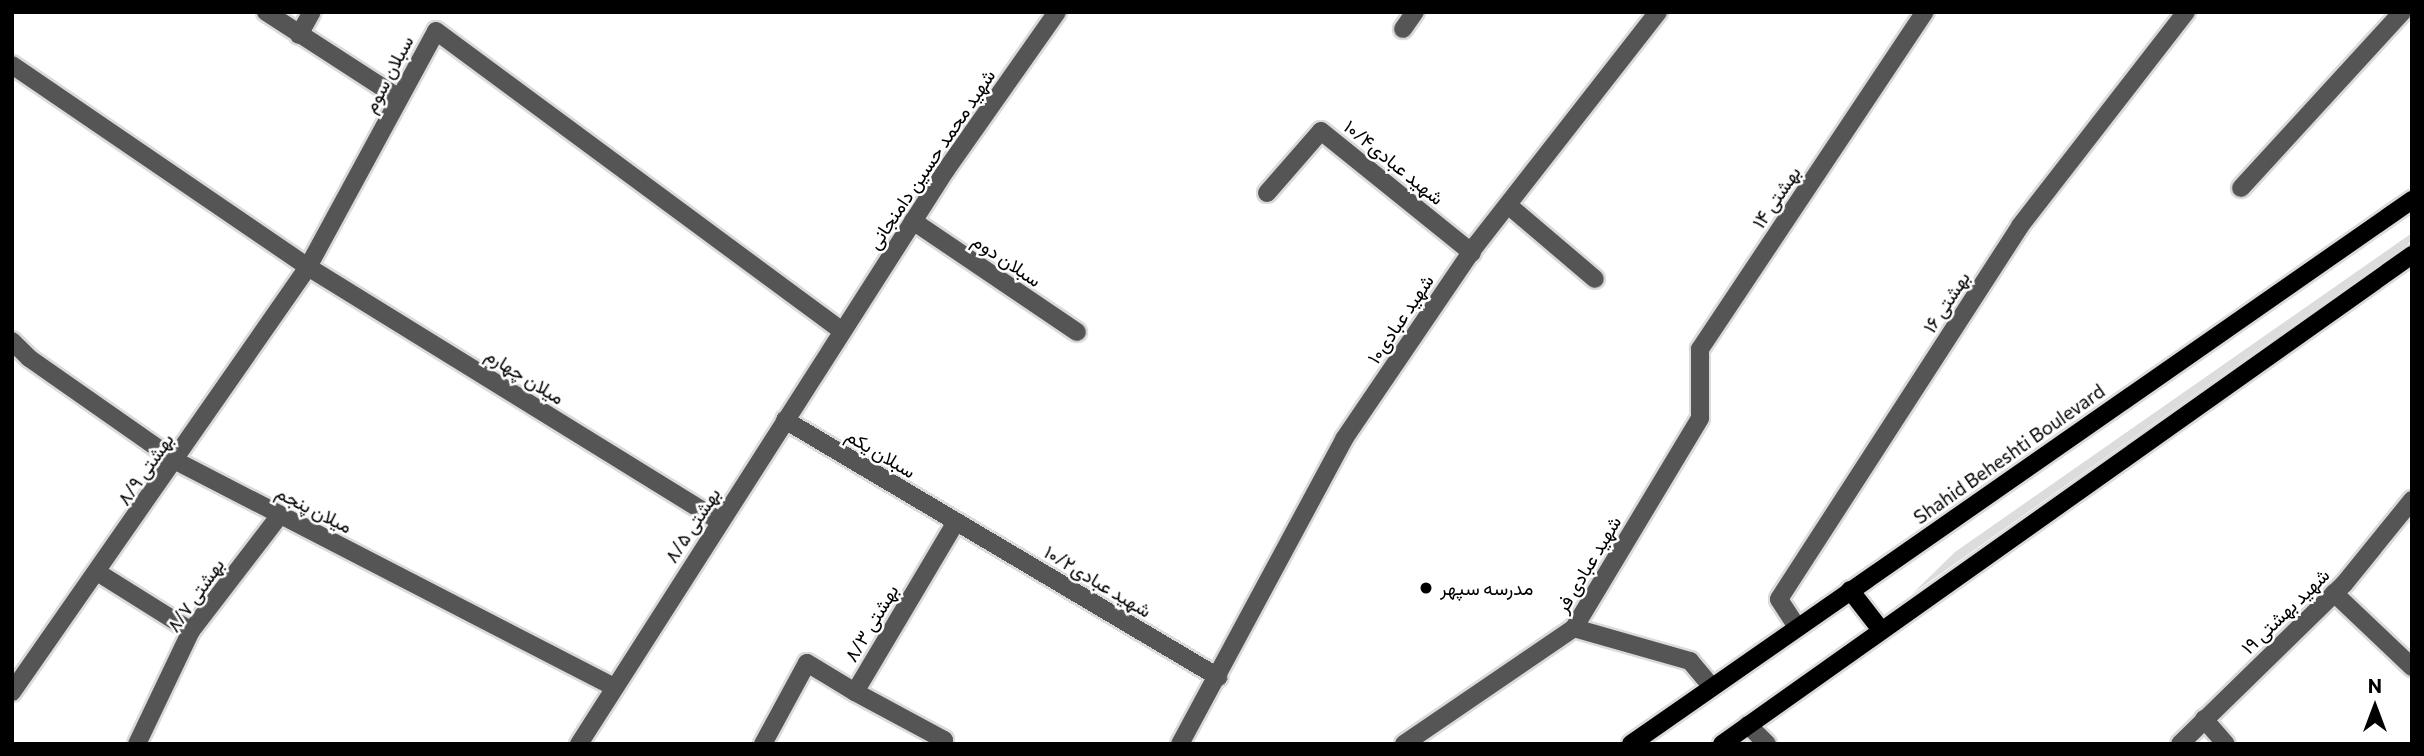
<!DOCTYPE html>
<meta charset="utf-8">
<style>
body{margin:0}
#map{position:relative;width:2424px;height:756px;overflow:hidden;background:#fff;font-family:Commissioner,Vazirmatn,sans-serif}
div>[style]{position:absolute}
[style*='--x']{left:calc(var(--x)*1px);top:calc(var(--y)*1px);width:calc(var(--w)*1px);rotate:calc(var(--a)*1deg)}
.green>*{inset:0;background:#dcdcdc}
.roads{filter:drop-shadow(2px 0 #dbdbdb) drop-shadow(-2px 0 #dbdbdb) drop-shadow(0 2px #dbdbdb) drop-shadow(0 -2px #dbdbdb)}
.minor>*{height:18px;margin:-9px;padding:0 9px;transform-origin:9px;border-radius:9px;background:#555}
.major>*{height:18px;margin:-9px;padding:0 9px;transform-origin:9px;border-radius:9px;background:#000}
.dots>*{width:19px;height:19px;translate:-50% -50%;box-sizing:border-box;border:4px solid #fff;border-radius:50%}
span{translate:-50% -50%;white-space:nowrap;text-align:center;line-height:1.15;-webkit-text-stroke:5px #fff;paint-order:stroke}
.street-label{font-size:19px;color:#000}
.poi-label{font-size:19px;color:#000}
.left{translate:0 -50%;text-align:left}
.frame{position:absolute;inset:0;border:14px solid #000;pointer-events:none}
.north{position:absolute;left:2340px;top:672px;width:70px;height:70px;-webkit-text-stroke:5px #fff;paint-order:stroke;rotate:0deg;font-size:19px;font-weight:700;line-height:28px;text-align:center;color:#000}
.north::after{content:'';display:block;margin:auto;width:24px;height:32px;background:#000;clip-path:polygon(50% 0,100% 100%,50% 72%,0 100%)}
</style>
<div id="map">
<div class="green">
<div style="clip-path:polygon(2412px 233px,2412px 241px,1912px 594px,1955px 552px)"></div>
</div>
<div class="roads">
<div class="minor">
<div style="--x:266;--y:12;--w:158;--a:32.9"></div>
<div style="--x:1403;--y:29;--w:21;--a:-55"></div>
<div style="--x:299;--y:35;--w:26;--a:-61"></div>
<div style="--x:12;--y:65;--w:358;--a:34.3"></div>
<div style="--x:308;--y:267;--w:483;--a:31.7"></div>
<div style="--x:2241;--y:188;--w:239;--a:-47.5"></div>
<div style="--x:1267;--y:193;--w:82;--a:-48.9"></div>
<div style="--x:1321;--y:131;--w:194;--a:38.9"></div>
<div style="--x:1508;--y:205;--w:114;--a:40.4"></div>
<div style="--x:913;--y:221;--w:198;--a:34.1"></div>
<div style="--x:12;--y:341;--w:24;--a:45"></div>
<div style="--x:29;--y:358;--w:179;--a:35"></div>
<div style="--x:176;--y:461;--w:493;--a:27.3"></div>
<div style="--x:785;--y:420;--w:504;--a:30.69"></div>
<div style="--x:97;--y:572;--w:111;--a:32.1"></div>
<div style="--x:2334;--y:593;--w:108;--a:43.5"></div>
<div style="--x:1797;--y:627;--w:33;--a:-123"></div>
<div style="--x:1779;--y:599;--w:444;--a:-57.1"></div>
<div style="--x:2020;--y:226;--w:271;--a:-52.2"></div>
<div style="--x:1574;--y:628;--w:121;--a:15.9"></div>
<div style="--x:1690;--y:661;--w:34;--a:50"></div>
<div style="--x:12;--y:692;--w:518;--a:-55.14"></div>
<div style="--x:308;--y:267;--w:268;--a:-61.5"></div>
<div style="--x:436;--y:31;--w:505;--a:36.46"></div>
<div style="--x:855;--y:692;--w:101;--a:28.3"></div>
<div style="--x:944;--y:740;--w:4;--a:117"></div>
<div style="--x:2204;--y:719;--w:33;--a:49"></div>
<div style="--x:1748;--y:725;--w:27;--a:45"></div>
<div style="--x:137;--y:744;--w:125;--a:-64.5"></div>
<div style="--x:191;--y:631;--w:146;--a:-52.5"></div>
<div style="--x:579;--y:744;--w:681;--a:-57.41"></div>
<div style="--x:946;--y:170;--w:193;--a:-54.9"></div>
<div style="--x:763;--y:744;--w:92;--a:-61.5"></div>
<div style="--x:807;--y:663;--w:56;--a:31.1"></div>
<div style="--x:855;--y:692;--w:198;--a:-59.3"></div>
<div style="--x:1180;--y:744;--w:346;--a:-61.7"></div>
<div style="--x:1344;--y:439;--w:235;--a:-55.8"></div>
<div style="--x:1476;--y:245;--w:296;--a:-52"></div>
<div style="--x:1404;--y:744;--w:206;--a:-34.3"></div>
<div style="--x:1574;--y:628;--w:245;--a:-59"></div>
<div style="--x:1700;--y:418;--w:69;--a:-90"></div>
<div style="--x:1700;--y:349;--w:405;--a:-56.3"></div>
<div style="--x:2180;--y:744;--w:229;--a:-44.3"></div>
<div style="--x:2344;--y:584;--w:108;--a:-51"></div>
</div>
<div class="major">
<div style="--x:1850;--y:590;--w:51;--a:52.2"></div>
<div style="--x:1631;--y:744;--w:952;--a:-34.86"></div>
<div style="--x:1722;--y:744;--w:846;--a:-35.33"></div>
</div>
</div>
<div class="dots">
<div style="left:1426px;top:588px;background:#000"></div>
</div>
<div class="street-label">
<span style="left:388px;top:74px;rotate:-62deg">سبلان سوم</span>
<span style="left:931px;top:159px;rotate:-56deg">شهید محمد حسین دامنجانی</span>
<span style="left:1394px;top:162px;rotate:39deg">شهید عبادی۱۰/۴</span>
<span style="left:1776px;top:197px;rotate:-56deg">بهشتی ۱۴</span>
<span style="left:1007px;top:260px;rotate:34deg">سبلان دوم</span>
<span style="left:1946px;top:302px;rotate:-57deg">بهشتی ۱۶</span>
<span style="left:1400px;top:319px;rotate:-56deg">شهید عبادی۱۰</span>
<span style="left:525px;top:376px;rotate:32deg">میلان چهارم</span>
<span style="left:881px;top:453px;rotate:31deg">سبلان یکم</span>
<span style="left:2009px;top:454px;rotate:-35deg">Shahid Beheshti Boulevard</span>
<span style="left:145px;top:469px;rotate:-55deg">بهشتی ۸/۹</span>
<span style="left:314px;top:509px;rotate:27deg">میلان پنجم</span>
<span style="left:692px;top:525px;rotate:-57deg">بهشتی ۸/۵</span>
<span style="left:1588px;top:564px;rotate:-59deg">شهید عبادی فر</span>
<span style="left:1098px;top:581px;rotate:31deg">شهید عبادی۱۰/۲</span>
<span style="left:195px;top:595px;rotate:-55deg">بهشتی ۸/۷</span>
<span style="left:2285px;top:611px;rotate:-44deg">شهید بهشتی ۱۹</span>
<span style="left:871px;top:623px;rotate:-59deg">بهشتی ۸/۳</span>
</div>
<div class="poi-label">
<span class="left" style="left:1440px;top:588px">مدرسه سپهر</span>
</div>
<div class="frame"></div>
<div class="north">N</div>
</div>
